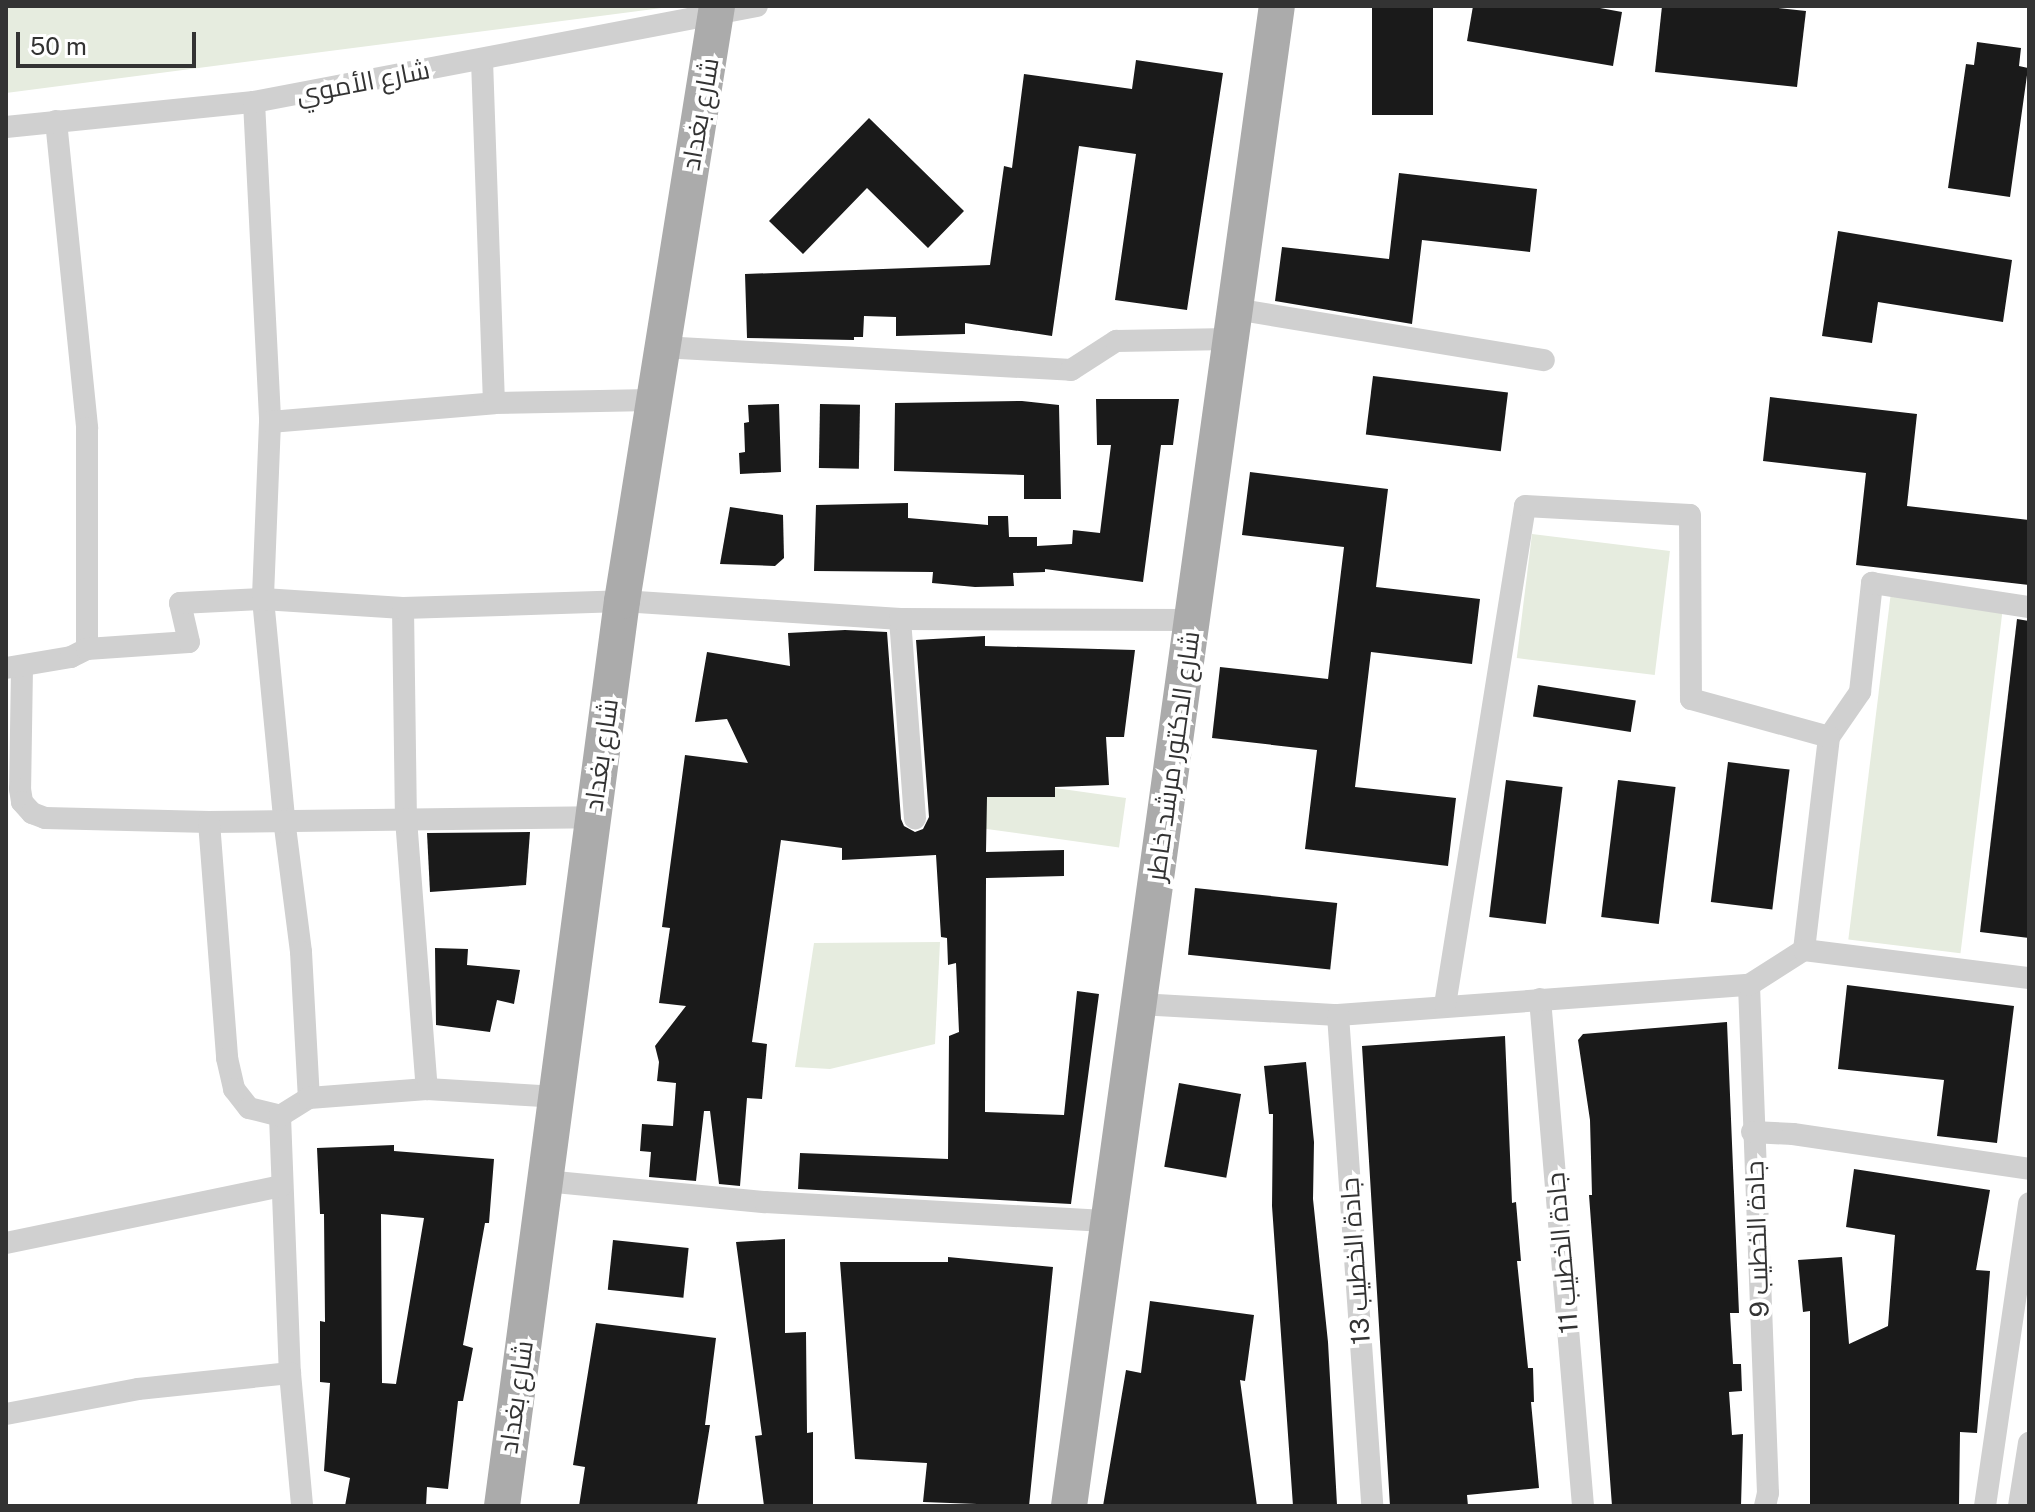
<!DOCTYPE html>
<meta charset="utf-8">
<style>
body{margin:0}
#map{position:relative;width:2035px;height:1512px;overflow:hidden;background:#fff;font-family:"Public Sans",Cairo,sans-serif}
div>[style]{position:absolute}
[style*='--x']{left:calc(var(--x)*1px);top:calc(var(--y)*1px);width:calc(var(--w)*1px);rotate:calc(var(--a)*1deg)}
.green>*{inset:0;background:#e6ecdf;transform-origin:0 0}
.building>*{inset:0;background:#1a1a1a;transform-origin:0 0}
.street>*{height:22px;margin:-11px;padding:0 11px;transform-origin:11px;border-radius:11px;background:#d0d0d0}
.primary>*{height:36px;margin:-18px;padding:0 18px;transform-origin:18px;border-radius:18px;background:#ababab}
span{translate:-50% -50%;white-space:nowrap;text-align:center;line-height:1.15;-webkit-text-stroke:8px #fff;paint-order:stroke}
.street-label{font-size:26px;color:#333}
.frame{position:absolute;inset:0;border:8px solid #333;pointer-events:none}
.scale{position:absolute;left:16px;top:32px;width:180px;height:36px;box-sizing:border-box;border:4px solid #333;border-top:0;padding-left:10px;font-size:24px;line-height:28px;white-space:nowrap;color:#333;-webkit-text-stroke:6px #fff;paint-order:stroke}
</style>
<div id="map">
<div class="green">
<div style="clip-path:polygon(6px 6px,677px 6px,6px 93px)"></div>
<div style="left:1532px;top:534px;width:139px;height:125px;rotate:7deg"></div>
<div style="left:1891px;top:592px;width:113px;height:350px;rotate:7deg"></div>
<div style="left:1126px;top:798px;width:50px;height:139px;rotate:98deg"></div>
<div style="clip-path:polygon(940px 942px,935px 1044px,830px 1069px,795px 1067px,814px 943px)"></div>
</div>
<div class="building">
<div style="left:1372px;top:6px;width:61px;height:109px"></div>
<div style="clip-path:polygon(1473px 6px,1589px 6px,1622px 12px,1613px 66px,1467px 41px)"></div>
<div style="clip-path:polygon(1662px 6px,1761px 6px,1806px 11px,1797px 87px,1655px 72px)"></div>
<div style="clip-path:polygon(1977px 42px,2021px 48px,2019px 66px,2028px 68px,2010px 197px,1948px 188px,1966px 64px,1974px 65px)"></div>
<div style="clip-path:polygon(1136px 60px,1223px 73px,1187px 310px,1115px 300px,1136px 154px,1079px 146px,1052px 336px,965px 323px,965px 334px,896px 336px,896px 317px,864px 316px,863px 337px,854px 337px,854px 340px,747px 338px,745px 274px,990px 265px,1004px 166px,1012px 168px,1024px 74px,1132px 89px)"></div>
<div style="clip-path:polygon(869px 118px,964px 211px,928px 248px,867px 188px,803px 254px,769px 221px)"></div>
<div style="clip-path:polygon(1399px 173px,1537px 189px,1530px 252px,1422px 240px,1412px 324px,1275px 301px,1282px 247px,1389px 259px)"></div>
<div style="clip-path:polygon(1838px 231px,2012px 260px,2003px 322px,1878px 302px,1872px 343px,1822px 336px)"></div>
<div style="left:1373px;top:376px;width:136px;height:59px;rotate:7deg"></div>
<div style="clip-path:polygon(1770px 397px,1917px 414px,1907px 506px,2029px 520px,2029px 585px,1856px 565px,1866px 473px,1763px 461px)"></div>
<div style="clip-path:polygon(1096px 399px,1179px 399px,1173px 445px,1161px 445px,1143px 582px,1045px 569px,1045px 572px,1013px 573px,1014px 586px,975px 587px,932px 583px,933px 572px,814px 571px,816px 505px,908px 503px,908px 518px,988px 525px,988px 516px,1008px 516px,1009px 537px,1037px 537px,1037px 546px,1072px 544px,1073px 530px,1100px 533px,1111px 445px,1097px 445px)"></div>
<div style="clip-path:polygon(1022px 401px,1059px 405px,1061px 499px,1024px 499px,1024px 475px,894px 471px,895px 403px)"></div>
<div style="clip-path:polygon(779px 404px,781px 472px,740px 474px,739px 453px,745px 452px,744px 423px,749px 422px,748px 405px)"></div>
<div style="left:820px;top:404px;width:40px;height:64px;rotate:1deg"></div>
<div style="clip-path:polygon(1250px 472px,1388px 489px,1376px 587px,1480px 599px,1472px 664px,1371px 652px,1355px 787px,1456px 798px,1448px 866px,1305px 849px,1317px 750px,1212px 738px,1220px 667px,1328px 679px,1344px 547px,1242px 535px)"></div>
<div style="clip-path:polygon(730px 507px,783px 515px,784px 558px,775px 566px,720px 564px)"></div>
<div style="clip-path:polygon(2017px 619px,2029px 621px,2029px 938px,1980px 932px)"></div>
<div style="clip-path:polygon(845px 630px,887px 632px,901px 819px,904px 826px,915px 832px,923px 829px,929px 817px,916px 640px,985px 636px,985px 646px,1135px 650px,1124px 737px,1106px 737px,1109px 785px,1055px 787px,1055px 797px,987px 797px,986px 852px,1064px 850px,1064px 876px,986px 878px,985px 1112px,1064px 1115px,1077px 991px,1099px 994px,1071px 1204px,798px 1189px,800px 1153px,948px 1159px,949px 1036px,959px 1032px,956px 963px,948px 965px,947px 938px,941px 937px,936px 855px,842px 860px,842px 848px,781px 840px,752px 1042px,767px 1044px,762px 1099px,747px 1098px,740px 1186px,719px 1184px,710px 1111px,704px 1111px,696px 1181px,649px 1177px,651px 1152px,640px 1151px,642px 1124px,673px 1126px,676px 1083px,657px 1081px,659px 1062px,655px 1046px,686px 1006px,659px 1003px,670px 928px,662px 927px,685px 755px,748px 763px,727px 719px,695px 722px,707px 652px,790px 666px,788px 633px)"></div>
<div style="left:1538px;top:685px;width:99px;height:32px;rotate:9deg"></div>
<div style="left:1728px;top:762px;width:62px;height:141px;rotate:7deg"></div>
<div style="left:1506px;top:780px;width:57px;height:138px;rotate:7deg"></div>
<div style="left:1618px;top:780px;width:58px;height:138px;rotate:7deg"></div>
<div style="clip-path:polygon(530px 832px,526px 885px,430px 892px,427px 833px)"></div>
<div style="left:1195px;top:888px;width:143px;height:67px;rotate:6deg"></div>
<div style="clip-path:polygon(435px 948px,468px 949px,467px 965px,520px 970px,514px 1004px,497px 1000px,490px 1032px,436px 1025px)"></div>
<div style="clip-path:polygon(1847px 985px,2014px 1006px,1997px 1143px,1937px 1136px,1944px 1080px,1838px 1069px)"></div>
<div style="clip-path:polygon(1727px 1022px,1739px 1313px,1730px 1313px,1733px 1364px,1741px 1364px,1742px 1391px,1729px 1392px,1732px 1435px,1743px 1434px,1741px 1506px,1612px 1506px,1589px 1195px,1592px 1195px,1590px 1120px,1578px 1040px,1583px 1034px)"></div>
<div style="clip-path:polygon(1505px 1036px,1512px 1203px,1516px 1202px,1521px 1261px,1517px 1261px,1528px 1368px,1533px 1368px,1534px 1402px,1531px 1402px,1539px 1488px,1467px 1495px,1468px 1506px,1390px 1506px,1362px 1046px)"></div>
<div style="clip-path:polygon(1306px 1062px,1314px 1142px,1313px 1199px,1328px 1342px,1337px 1505px,1293px 1506px,1272px 1206px,1273px 1114px,1269px 1114px,1264px 1066px)"></div>
<div style="left:1179px;top:1083px;width:63px;height:85px;rotate:10deg"></div>
<div style="clip-path:polygon(evenodd,394px 1145px,394px 1151px,494px 1159px,489px 1223px,485px 1223px,463px 1345px,473px 1348px,463px 1401px,458px 1401px,448px 1489px,427px 1487px,426px 1506px,345px 1506px,350px 1478px,324px 1471px,330px 1383px,320px 1382px,320px 1321px,325px 1322px,324px 1214px,320px 1214px,317px 1148px,394px 1145px,381px 1214px,424px 1218px,396px 1384px,382px 1383px,381px 1214px)"></div>
<div style="clip-path:polygon(1854px 1169px,1990px 1190px,1976px 1270px,1990px 1271px,1977px 1433px,1960px 1432px,1959px 1506px,1810px 1506px,1810px 1311px,1803px 1312px,1798px 1260px,1842px 1257px,1849px 1344px,1888px 1326px,1895px 1235px,1846px 1227px)"></div>
<div style="clip-path:polygon(785px 1239px,785px 1333px,806px 1332px,807px 1433px,813px 1432px,813px 1506px,764px 1506px,755px 1436px,762px 1435px,736px 1242px)"></div>
<div style="left:613px;top:1240px;width:76px;height:50px;rotate:6deg"></div>
<div style="clip-path:polygon(948px 1257px,1053px 1267px,1029px 1506px,923px 1502px,927px 1463px,855px 1459px,840px 1262px,948px 1262px)"></div>
<div style="clip-path:polygon(1150px 1301px,1254px 1315px,1245px 1381px,1240px 1380px,1257px 1506px,1103px 1506px,1126px 1370px,1141px 1373px)"></div>
<div style="clip-path:polygon(596px 1323px,716px 1338px,705px 1425px,710px 1425px,697px 1506px,579px 1506px,585px 1467px,573px 1465px)"></div>
</div>
<div class="street">
<div style="--x:482;--y:60;--w:343;--a:88"></div>
<div style="--x:254;--y:102;--w:320;--a:87.1"></div>
<div style="--x:270;--y:422;--w:177;--a:92.3"></div>
<div style="--x:263;--y:599;--w:221;--a:84.5"></div>
<div style="--x:284;--y:819;--w:134;--a:82.7"></div>
<div style="--x:301;--y:952;--w:146;--a:86.9"></div>
<div style="--x:56;--y:121;--w:309;--a:84.2"></div>
<div style="--x:87;--y:428;--w:221;--a:90"></div>
<div style="--x:6;--y:127;--w:249;--a:-5.8"></div>
<div style="--x:254;--y:102;--w:512;--a:-10.81"></div>
<div style="--x:1235;--y:309;--w:313;--a:9.4"></div>
<div style="--x:662;--y:347;--w:410;--a:3.2"></div>
<div style="--x:1071;--y:370;--w:54;--a:-32.8"></div>
<div style="--x:1116;--y:341;--w:114;--a:-1"></div>
<div style="--x:270;--y:422;--w:225;--a:-4.8"></div>
<div style="--x:494;--y:403;--w:158;--a:-1.1"></div>
<div style="--x:403;--y:608;--w:211;--a:89.2"></div>
<div style="--x:406;--y:819;--w:271;--a:85.6"></div>
<div style="--x:900;--y:619;--w:200;--a:85.7"></div>
<div style="--x:22;--y:667;--w:122;--a:90.9"></div>
<div style="--x:20;--y:789;--w:13;--a:81"></div>
<div style="--x:22;--y:802;--w:15;--a:48"></div>
<div style="--x:32;--y:813;--w:14;--a:21"></div>
<div style="--x:45;--y:818;--w:164;--a:1.4"></div>
<div style="--x:209;--y:822;--w:383;--a:-0.7"></div>
<div style="--x:6;--y:668;--w:66;--a:-9.6"></div>
<div style="--x:71;--y:657;--w:18;--a:-27"></div>
<div style="--x:87;--y:649;--w:102;--a:-3.9"></div>
<div style="--x:189;--y:642;--w:40;--a:-103"></div>
<div style="--x:180;--y:603;--w:83;--a:-2.8"></div>
<div style="--x:263;--y:599;--w:140;--a:3.7"></div>
<div style="--x:403;--y:608;--w:219;--a:-1.8"></div>
<div style="--x:622;--y:601;--w:279;--a:3.7"></div>
<div style="--x:900;--y:619;--w:292;--a:0.2"></div>
<div style="--x:209;--y:822;--w:237;--a:85.6"></div>
<div style="--x:227;--y:1058;--w:32;--a:77"></div>
<div style="--x:234;--y:1089;--w:24;--a:52"></div>
<div style="--x:249;--y:1108;--w:32;--a:14"></div>
<div style="--x:1804;--y:950;--w:214;--a:-83.3"></div>
<div style="--x:1829;--y:737;--w:55;--a:-55.4"></div>
<div style="--x:1860;--y:692;--w:110;--a:-83.7"></div>
<div style="--x:1872;--y:583;--w:159;--a:8.7"></div>
<div style="--x:1749;--y:985;--w:508;--a:87.86"></div>
<div style="--x:1768;--y:1493;--w:13;--a:103"></div>
<div style="--x:1540;--y:999;--w:509;--a:85.15"></div>
<div style="--x:1139;--y:1004;--w:199;--a:3.2"></div>
<div style="--x:1338;--y:1015;--w:412;--a:-4.2"></div>
<div style="--x:1749;--y:985;--w:65;--a:-32.5"></div>
<div style="--x:1804;--y:950;--w:227;--a:7.1"></div>
<div style="--x:1445;--y:1005;--w:505;--a:-80.89"></div>
<div style="--x:1525;--y:506;--w:165;--a:3.1"></div>
<div style="--x:1690;--y:515;--w:184;--a:89.7"></div>
<div style="--x:1691;--y:699;--w:143;--a:15.4"></div>
<div style="--x:1338;--y:1015;--w:492;--a:86"></div>
<div style="--x:280;--y:1116;--w:257;--a:87.8"></div>
<div style="--x:290;--y:1373;--w:134;--a:84.8"></div>
<div style="--x:280;--y:1116;--w:34;--a:-32"></div>
<div style="--x:309;--y:1098;--w:118;--a:-4.4"></div>
<div style="--x:427;--y:1089;--w:129;--a:3.5"></div>
<div style="--x:1752;--y:1132;--w:41;--a:2.8"></div>
<div style="--x:1793;--y:1134;--w:239;--a:8.4"></div>
<div style="--x:545;--y:1181;--w:221;--a:5.5"></div>
<div style="--x:765;--y:1202;--w:345;--a:3.2"></div>
<div style="--x:6;--y:1243;--w:281;--a:-11.7"></div>
<div style="--x:6;--y:1414;--w:134;--a:-10.7"></div>
<div style="--x:138;--y:1389;--w:153;--a:-6"></div>
<div style="--x:1985;--y:1506;--w:306;--a:-81.7"></div>
<div style="--x:2019;--y:1506;--w:64;--a:-81"></div>
</div>
<div class="primary">
<div style="--x:502;--y:1506;--w:913;--a:-82.45"></div>
<div style="--x:622;--y:601;--w:603;--a:-80.93"></div>
<div style="--x:1069;--y:1506;--w:1514;--a:-82.11"></div>
</div>
<div class="street-label">
<span style="left:363px;top:82px;rotate:-11deg">شارع الأموي</span>
<span style="left:700px;top:114px;rotate:-80deg">شارع بغداد</span>
<span style="left:601px;top:755px;rotate:-82deg">شارع بغداد</span>
<span style="left:1173px;top:756px;rotate:-82deg">شارع الدكتور مرشد خاطر</span>
<span style="left:1757px;top:1239px;rotate:-92deg">جادة الخطيب 9</span>
<span style="left:1562px;top:1253px;rotate:-95deg">جادة الخطيب 11</span>
<span style="left:1355px;top:1261px;rotate:-94deg">جادة الخطيب 13</span>
<span style="left:516px;top:1397px;rotate:-82deg">شارع بغداد</span>
</div>
<div class="frame"></div>
<div class="scale">50 m</div>
</div>
